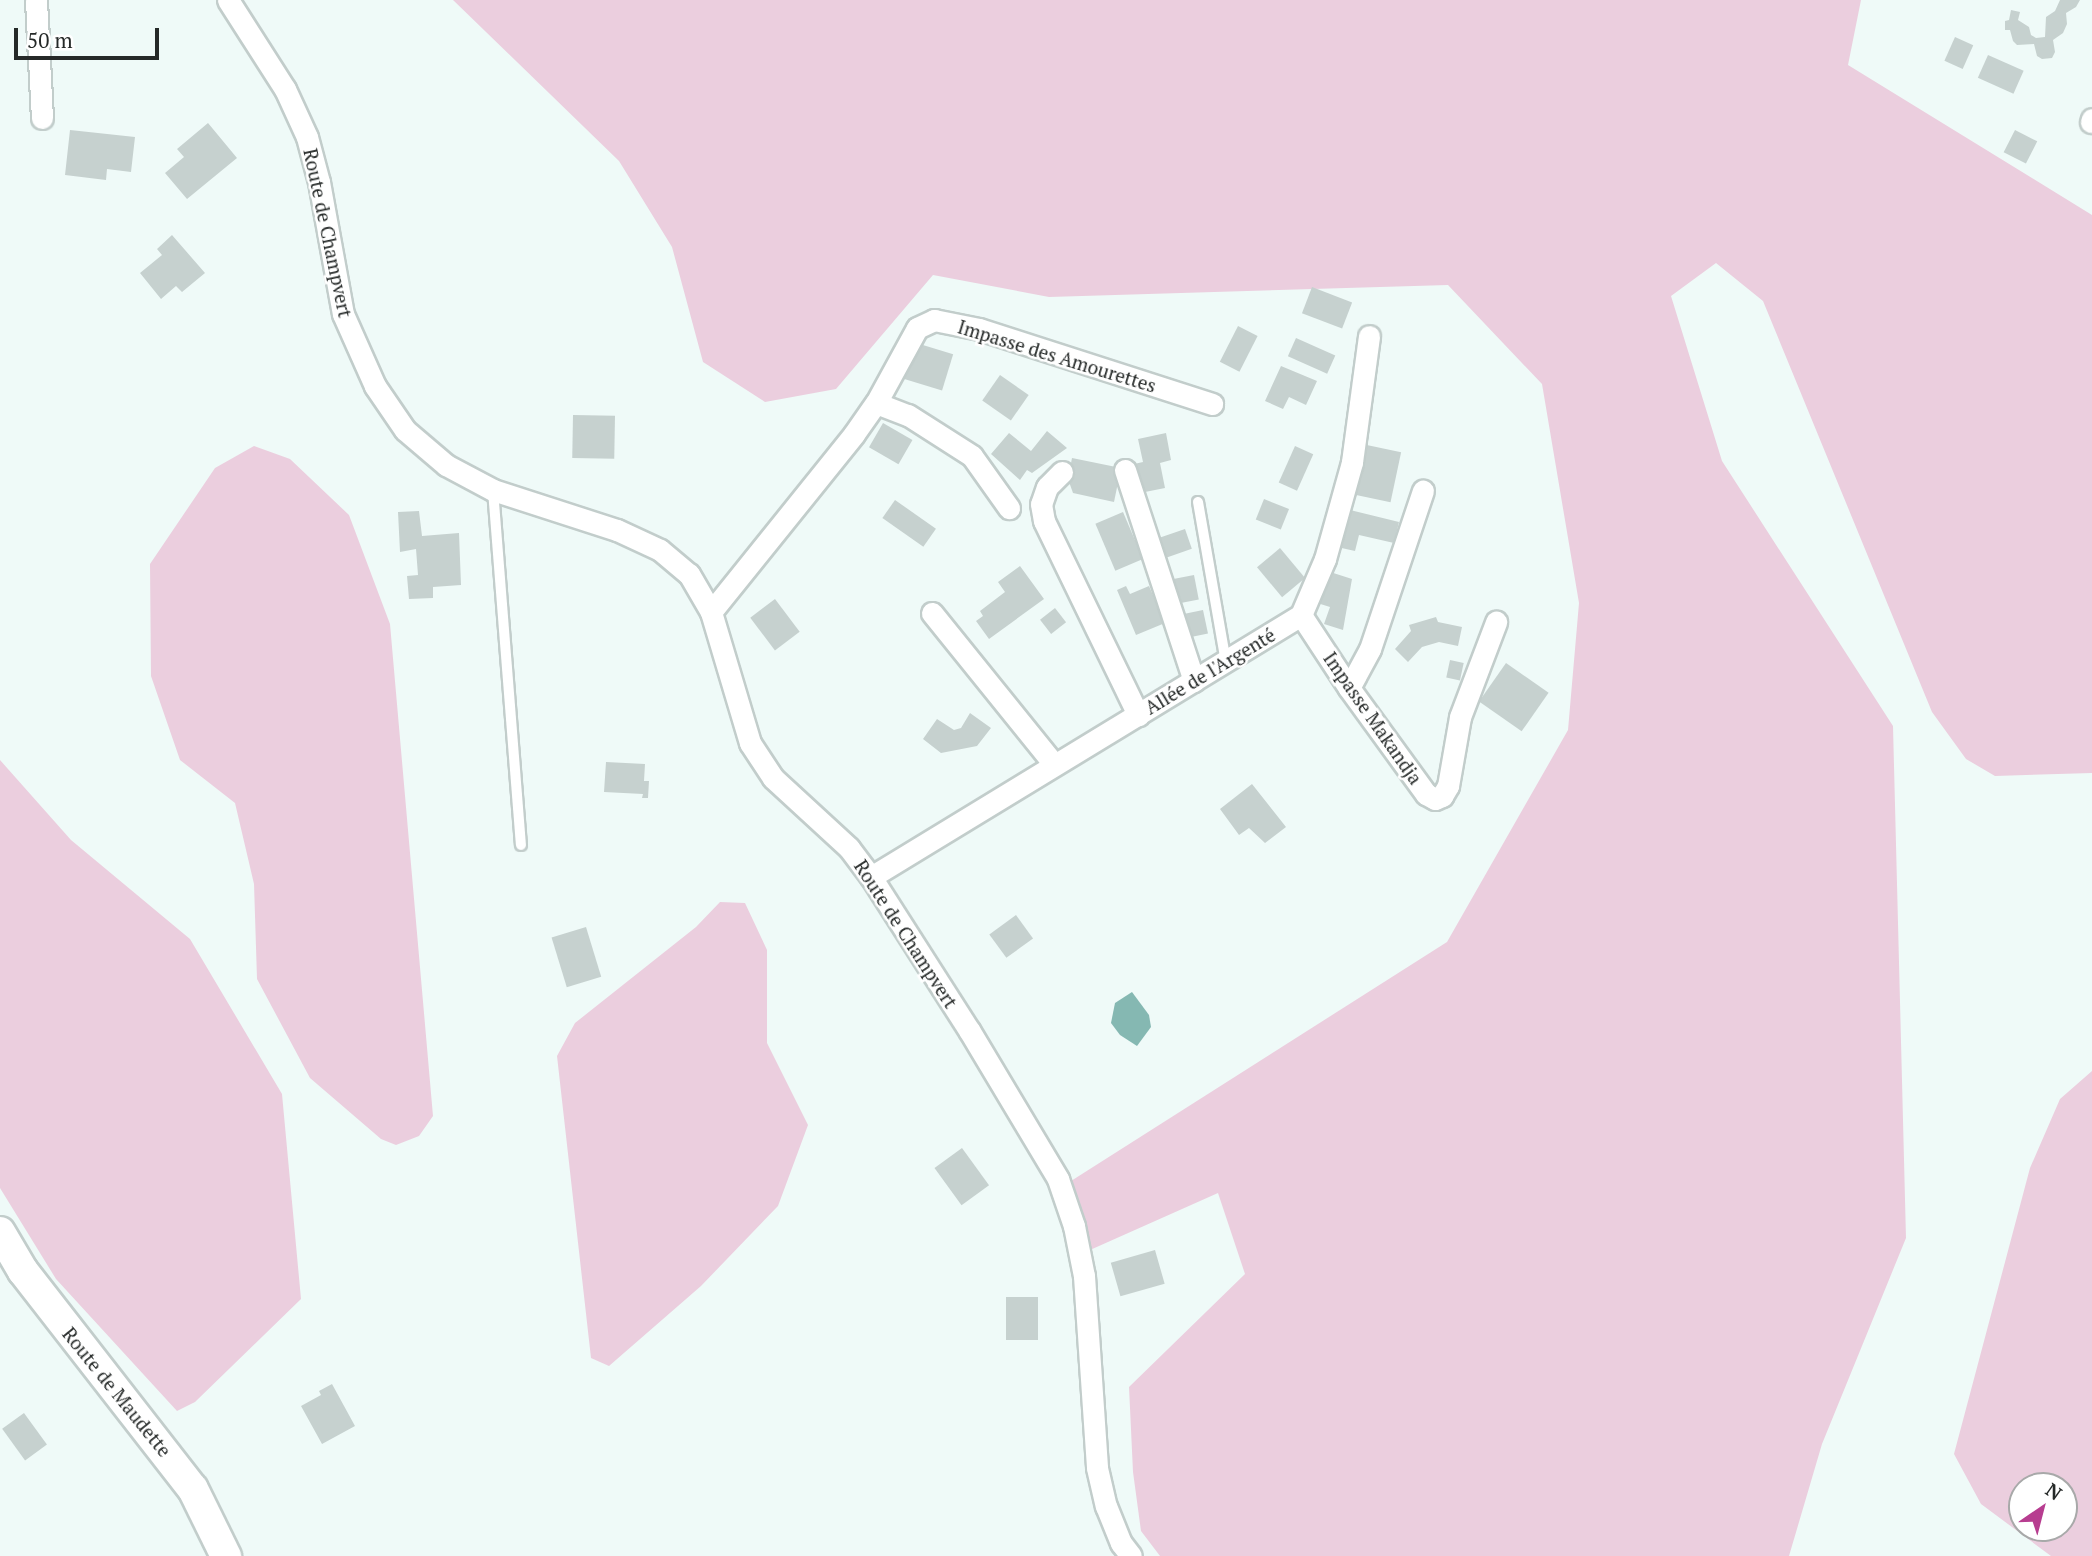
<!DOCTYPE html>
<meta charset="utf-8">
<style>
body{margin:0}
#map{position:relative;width:2092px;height:1556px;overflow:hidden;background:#effaf8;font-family:"PT Serif",serif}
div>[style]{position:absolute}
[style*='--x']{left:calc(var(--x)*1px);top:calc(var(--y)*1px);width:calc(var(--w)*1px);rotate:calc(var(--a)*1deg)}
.green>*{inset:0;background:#ebcede}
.water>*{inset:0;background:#85b8b2}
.building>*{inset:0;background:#c6d1cf;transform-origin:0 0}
.roads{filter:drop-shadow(2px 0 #c2cdcb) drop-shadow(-2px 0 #c2cdcb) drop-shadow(0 2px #c2cdcb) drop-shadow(0 -2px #c2cdcb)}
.lane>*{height:10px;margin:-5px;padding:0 5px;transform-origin:5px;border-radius:5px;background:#fff}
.street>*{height:21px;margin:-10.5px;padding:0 10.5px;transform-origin:10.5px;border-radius:10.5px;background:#fff}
.secondary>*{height:30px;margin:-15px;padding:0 15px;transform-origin:15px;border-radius:15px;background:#fff}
span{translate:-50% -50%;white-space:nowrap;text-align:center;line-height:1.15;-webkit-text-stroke:5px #fff;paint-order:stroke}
.street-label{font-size:19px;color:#252928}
.north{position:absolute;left:2008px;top:1472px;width:70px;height:70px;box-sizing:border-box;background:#fff;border:2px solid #a8a9a9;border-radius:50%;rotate:35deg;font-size:19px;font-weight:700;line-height:28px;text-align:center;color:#252928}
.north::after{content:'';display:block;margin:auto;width:24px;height:32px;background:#b73d90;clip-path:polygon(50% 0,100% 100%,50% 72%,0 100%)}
.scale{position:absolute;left:14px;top:28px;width:145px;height:32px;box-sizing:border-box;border:4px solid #252928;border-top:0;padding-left:9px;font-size:21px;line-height:24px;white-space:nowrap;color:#252928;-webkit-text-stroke:5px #fff;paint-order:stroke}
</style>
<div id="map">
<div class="green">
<div style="clip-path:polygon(453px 0,1861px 0,1848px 65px,2092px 215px,2092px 773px,1995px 776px,1966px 759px,1932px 712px,1763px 301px,1716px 263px,1671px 296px,1722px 461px,1893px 726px,1906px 1238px,1822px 1444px,1789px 1556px,1160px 1556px,1141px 1531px,1133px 1472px,1129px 1387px,1245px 1274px,1218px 1193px,1090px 1250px,1071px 1181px,1447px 942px,1568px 730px,1579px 603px,1542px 384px,1448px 285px,1049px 297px,933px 275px,836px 389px,765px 402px,703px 362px,672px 247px,619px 161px)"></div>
<div style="clip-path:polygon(254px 446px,290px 459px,349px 515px,390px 624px,433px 1116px,419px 1136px,396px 1145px,381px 1139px,310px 1078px,257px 979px,254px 884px,235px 803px,180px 760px,151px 676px,150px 564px,215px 468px)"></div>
<div style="clip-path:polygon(0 760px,71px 840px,190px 939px,282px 1094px,301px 1299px,195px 1402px,177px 1411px,56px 1279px,0 1188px)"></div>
<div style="clip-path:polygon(720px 902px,745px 903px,767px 950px,767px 1043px,808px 1125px,778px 1206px,701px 1286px,609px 1366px,591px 1358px,557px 1056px,575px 1023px,696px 927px)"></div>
<div style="clip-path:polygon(evenodd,2092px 1071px,2092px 1556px,2051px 1556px,1981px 1504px,1954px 1454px,2030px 1168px,2060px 1099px,2092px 1071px,2022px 1486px,2064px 1486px,2064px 1528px,2022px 1528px,2022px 1486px)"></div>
</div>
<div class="water">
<div style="clip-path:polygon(1132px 992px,1149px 1015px,1151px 1027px,1137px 1046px,1120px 1035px,1111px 1023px,1115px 1003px)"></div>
</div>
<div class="building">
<div style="clip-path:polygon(2060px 0,2080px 0,2076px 7px,2066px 13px,2067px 24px,2063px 33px,2053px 40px,2055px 52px,2052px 58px,2042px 59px,2037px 56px,2034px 44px,2017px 45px,2013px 41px,2010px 30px,2005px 30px,2005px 21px,2009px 20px,2011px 10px,2020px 12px,2018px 20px,2029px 27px,2031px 35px,2036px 38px,2045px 37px,2046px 17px,2055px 11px)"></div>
<div style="left:1955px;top:37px;width:20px;height:26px;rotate:24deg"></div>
<div style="left:1988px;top:55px;width:39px;height:25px;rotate:24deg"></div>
<div style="clip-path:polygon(208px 123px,237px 158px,187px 199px,165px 173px,184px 157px,177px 149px)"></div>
<div style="clip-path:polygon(70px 130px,135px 137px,131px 172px,107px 169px,106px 180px,65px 175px)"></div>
<div style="left:2015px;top:130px;width:25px;height:25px;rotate:27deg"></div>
<div style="clip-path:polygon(172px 235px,205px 273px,182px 292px,176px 286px,161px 299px,140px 273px,162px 255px,157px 249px)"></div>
<div style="left:1312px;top:287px;width:43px;height:28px;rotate:21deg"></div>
<div style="left:1238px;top:326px;width:22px;height:40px;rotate:27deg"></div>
<div style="left:1296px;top:338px;width:43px;height:20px;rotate:24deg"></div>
<div style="left:913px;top:342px;width:42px;height:38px;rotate:17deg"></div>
<div style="clip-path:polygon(1281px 366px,1317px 381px,1306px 405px,1289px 397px,1283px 409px,1265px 401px)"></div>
<div style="left:1000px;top:375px;width:35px;height:31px;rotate:35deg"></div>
<div style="left:573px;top:415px;width:42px;height:43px;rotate:1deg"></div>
<div style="left:883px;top:423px;width:34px;height:28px;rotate:30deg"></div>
<div style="clip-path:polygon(1047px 431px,1067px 448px,1032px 473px,1027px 470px,1020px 480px,991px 454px,1009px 433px,1031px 451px)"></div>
<div style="clip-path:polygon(1166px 433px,1171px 460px,1160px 463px,1165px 488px,1140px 493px,1134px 464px,1143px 462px,1138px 439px)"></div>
<div style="left:1362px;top:444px;width:40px;height:51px;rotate:12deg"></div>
<div style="left:1295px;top:446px;width:20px;height:40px;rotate:24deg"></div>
<div style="clip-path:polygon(1072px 458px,1121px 468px,1114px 502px,1073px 493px,1068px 479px)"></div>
<div style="left:1264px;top:499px;width:27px;height:22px;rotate:22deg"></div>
<div style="left:895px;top:500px;width:50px;height:22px;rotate:35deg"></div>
<div style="clip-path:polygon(1346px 509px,1399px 522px,1394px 543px,1359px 535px,1355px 551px,1337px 547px)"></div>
<div style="clip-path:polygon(419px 511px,422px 536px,459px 533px,461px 585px,433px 587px,433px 598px,409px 599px,407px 576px,418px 575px,416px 549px,400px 552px,398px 512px)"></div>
<div style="left:1123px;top:512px;width:51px;height:30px;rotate:67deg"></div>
<div style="left:1185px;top:529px;width:21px;height:34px;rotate:71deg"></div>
<div style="left:1280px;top:548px;width:39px;height:30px;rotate:50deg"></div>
<div style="clip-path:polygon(1020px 566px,1044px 599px,989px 639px,976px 621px,983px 616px,980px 611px,1005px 592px,998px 582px)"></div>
<div style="clip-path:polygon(1324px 570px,1352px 579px,1343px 630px,1324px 624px,1330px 607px,1314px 602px)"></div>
<div style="left:1194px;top:575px;width:25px;height:21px;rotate:79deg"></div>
<div style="clip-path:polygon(1126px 586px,1130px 594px,1149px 586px,1165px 623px,1136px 635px,1117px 590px)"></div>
<div style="left:775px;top:599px;width:41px;height:31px;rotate:53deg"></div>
<div style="left:1055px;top:608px;width:18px;height:19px;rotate:52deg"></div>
<div style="left:1203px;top:610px;width:24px;height:21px;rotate:78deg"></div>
<div style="clip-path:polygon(1436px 617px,1438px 622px,1462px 627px,1458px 646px,1439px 642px,1422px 647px,1408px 662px,1395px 649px,1411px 631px,1409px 625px)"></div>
<div style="left:1450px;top:660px;width:14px;height:18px;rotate:12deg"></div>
<div style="left:1506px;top:663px;width:52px;height:47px;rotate:35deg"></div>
<div style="clip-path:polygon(970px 713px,991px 728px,977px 746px,941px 753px,923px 739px,937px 719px,954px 730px,961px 728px)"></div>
<div style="clip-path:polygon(606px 762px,645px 764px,644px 781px,649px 781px,648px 798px,642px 798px,643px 794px,604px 792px)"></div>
<div style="clip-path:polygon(1252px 784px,1286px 827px,1265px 843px,1249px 828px,1239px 835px,1220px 809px)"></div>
<div style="left:1016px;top:915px;width:29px;height:33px;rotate:54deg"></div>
<div style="left:586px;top:927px;width:52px;height:36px;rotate:73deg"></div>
<div style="left:962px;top:1148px;width:46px;height:34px;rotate:54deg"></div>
<div style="left:1155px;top:1250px;width:35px;height:46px;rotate:74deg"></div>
<div style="left:1006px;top:1297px;width:32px;height:43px"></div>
<div style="clip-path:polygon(332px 1384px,355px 1426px,322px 1444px,301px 1406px,321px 1395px,319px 1391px)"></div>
<div style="left:24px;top:1413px;width:39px;height:27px;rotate:54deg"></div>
</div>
<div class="roads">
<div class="lane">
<div style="--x:493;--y:490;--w:356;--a:85.5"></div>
<div style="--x:1198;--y:502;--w:162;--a:80.1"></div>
</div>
<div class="street">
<div style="--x:36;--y:0;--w:118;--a:87.1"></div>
<div style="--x:228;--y:0;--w:106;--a:57.4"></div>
<div style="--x:285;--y:89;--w:53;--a:65.4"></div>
<div style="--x:307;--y:137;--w:47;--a:75.1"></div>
<div style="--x:319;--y:182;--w:134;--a:79.7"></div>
<div style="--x:343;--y:314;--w:79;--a:66"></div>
<div style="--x:375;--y:386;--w:53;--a:55.7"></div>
<div style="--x:405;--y:430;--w:54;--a:40.5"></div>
<div style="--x:446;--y:465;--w:53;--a:28"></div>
<div style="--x:493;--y:490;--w:130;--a:17.9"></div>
<div style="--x:617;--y:530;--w:47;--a:24.9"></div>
<div style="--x:660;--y:550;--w:38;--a:40"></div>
<div style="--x:689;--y:574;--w:44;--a:59.9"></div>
<div style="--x:711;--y:612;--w:137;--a:73.4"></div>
<div style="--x:750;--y:743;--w:42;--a:56.7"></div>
<div style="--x:773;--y:778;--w:103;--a:42.6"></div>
<div style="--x:849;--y:848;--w:36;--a:53"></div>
<div style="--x:871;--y:877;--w:182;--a:57.4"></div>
<div style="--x:969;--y:1030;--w:174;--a:59.1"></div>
<div style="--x:1058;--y:1179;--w:50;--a:71.2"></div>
<div style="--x:1074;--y:1226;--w:51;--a:78.7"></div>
<div style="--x:1084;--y:1276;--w:192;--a:86.1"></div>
<div style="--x:1097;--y:1468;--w:39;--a:77"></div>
<div style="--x:1106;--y:1506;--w:40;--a:68"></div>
<div style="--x:1121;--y:1543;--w:16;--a:52"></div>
<div style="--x:2091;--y:122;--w:3;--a:-72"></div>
<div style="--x:876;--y:403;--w:34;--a:21"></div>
<div style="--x:908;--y:415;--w:76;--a:32.6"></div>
<div style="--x:972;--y:456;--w:64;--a:54.6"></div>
<div style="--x:1125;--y:470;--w:222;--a:71.9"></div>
<div style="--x:1062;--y:472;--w:21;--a:135"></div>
<div style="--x:1047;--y:487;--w:18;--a:109"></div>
<div style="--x:1041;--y:504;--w:17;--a:80"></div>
<div style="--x:1044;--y:521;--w:216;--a:64.1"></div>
<div style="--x:711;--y:612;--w:228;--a:-51.2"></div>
<div style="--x:854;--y:434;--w:38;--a:-55"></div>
<div style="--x:876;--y:403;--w:85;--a:-61.3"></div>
<div style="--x:917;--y:328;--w:19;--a:-25"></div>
<div style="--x:934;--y:320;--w:46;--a:11.3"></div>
<div style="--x:979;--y:329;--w:245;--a:17.8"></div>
<div style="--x:932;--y:613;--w:194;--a:51.1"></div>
<div style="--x:1301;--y:615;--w:87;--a:56.7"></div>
<div style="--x:1349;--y:688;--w:131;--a:54"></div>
<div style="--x:1426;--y:794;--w:10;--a:29"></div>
<div style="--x:1435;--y:799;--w:8;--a:-23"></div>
<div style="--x:1442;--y:796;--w:12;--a:-59"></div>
<div style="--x:1448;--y:786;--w:70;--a:-80.1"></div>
<div style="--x:1460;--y:717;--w:102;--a:-69.2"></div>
<div style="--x:1349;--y:688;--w:44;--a:-61.7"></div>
<div style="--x:1370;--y:649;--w:167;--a:-71.5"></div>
<div style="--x:871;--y:877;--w:504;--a:-31.35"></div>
<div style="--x:1301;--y:615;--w:61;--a:-66.8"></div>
<div style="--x:1325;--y:559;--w:101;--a:-74.4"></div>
<div style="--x:1352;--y:462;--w:127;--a:-82.3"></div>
</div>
<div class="secondary">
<div style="--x:0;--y:1232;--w:45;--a:59.5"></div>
<div style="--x:23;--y:1271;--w:276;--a:52.1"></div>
<div style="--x:193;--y:1489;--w:75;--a:63.8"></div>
</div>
</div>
<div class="street-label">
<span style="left:328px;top:233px;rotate:78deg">Route de Champvert</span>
<span style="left:1057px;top:356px;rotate:17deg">Impasse des Amourettes</span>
<span style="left:1210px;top:671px;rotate:-31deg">Allée de l'Argenté</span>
<span style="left:1373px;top:718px;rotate:55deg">Impasse Makandja</span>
<span style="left:906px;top:934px;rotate:57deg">Route de Champvert</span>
<span style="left:117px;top:1392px;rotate:51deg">Route de Maudette</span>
</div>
<div class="north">N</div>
<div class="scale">50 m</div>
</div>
